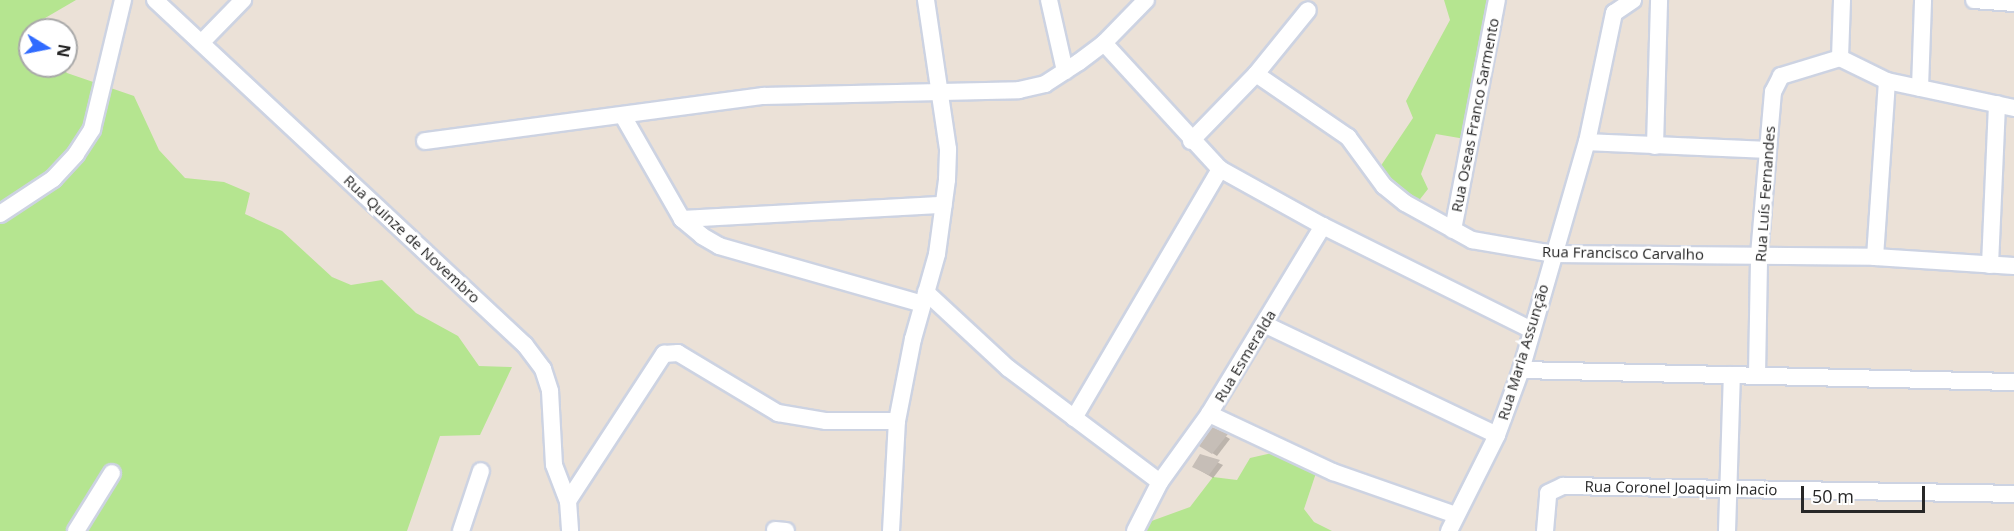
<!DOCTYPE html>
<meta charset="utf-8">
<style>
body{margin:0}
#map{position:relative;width:2014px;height:531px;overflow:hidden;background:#ebe1d7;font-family:"Open Sans",sans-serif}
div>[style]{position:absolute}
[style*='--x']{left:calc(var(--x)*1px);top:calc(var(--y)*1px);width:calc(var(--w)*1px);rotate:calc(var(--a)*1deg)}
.green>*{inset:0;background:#b5e590}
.shadow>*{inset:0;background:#0003}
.building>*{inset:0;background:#c6beb7}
.roads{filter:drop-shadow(2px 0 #cdd3e2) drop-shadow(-2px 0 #cdd3e2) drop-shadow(0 2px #cdd3e2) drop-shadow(0 -2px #cdd3e2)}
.minor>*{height:16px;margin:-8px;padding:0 8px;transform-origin:8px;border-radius:8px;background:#fff}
span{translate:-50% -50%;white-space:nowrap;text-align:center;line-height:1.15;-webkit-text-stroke:5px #fff;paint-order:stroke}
.street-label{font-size:15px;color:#272727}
.north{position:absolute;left:18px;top:18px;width:60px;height:60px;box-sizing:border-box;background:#fff;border:2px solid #a9a9a9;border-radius:50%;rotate:100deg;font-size:16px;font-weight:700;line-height:24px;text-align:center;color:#272727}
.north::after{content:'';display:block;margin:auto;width:21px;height:27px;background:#306bff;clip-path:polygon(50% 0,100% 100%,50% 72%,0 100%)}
.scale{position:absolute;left:1801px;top:486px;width:124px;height:27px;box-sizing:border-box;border:3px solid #272727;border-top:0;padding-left:8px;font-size:18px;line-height:21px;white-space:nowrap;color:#272727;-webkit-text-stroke:4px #fff;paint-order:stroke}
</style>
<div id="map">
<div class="green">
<div style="clip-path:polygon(0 0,76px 0,28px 28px,30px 66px,61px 66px,67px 73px,134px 96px,159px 150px,185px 178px,224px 182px,250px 193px,245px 214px,282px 231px,332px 277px,351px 285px,382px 280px,416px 313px,458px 336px,479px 366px,512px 367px,480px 435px,440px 436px,407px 531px,0 531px)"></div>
<div style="clip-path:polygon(1444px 0,1493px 0,1471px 140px,1436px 134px,1421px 174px,1428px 189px,1417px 203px,1380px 167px,1413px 118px,1406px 101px,1450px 20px)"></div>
<div style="clip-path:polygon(1277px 452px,1316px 473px,1304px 509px,1314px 522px,1332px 531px,1147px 531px,1146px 523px,1190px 507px,1213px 477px,1237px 480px,1250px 458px)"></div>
</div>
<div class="shadow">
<div style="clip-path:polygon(1213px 429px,1230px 439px,1217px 456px,1201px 446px)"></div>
<div style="clip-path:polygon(1201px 455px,1223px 465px,1213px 478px,1194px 467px)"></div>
</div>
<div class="building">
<div style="clip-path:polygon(1212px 427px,1228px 434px,1212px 454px,1199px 446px)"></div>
<div style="clip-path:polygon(1200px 454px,1220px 460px,1209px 475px,1192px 467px)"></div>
</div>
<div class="roads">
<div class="minor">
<div style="--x:155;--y:0;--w:506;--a:43"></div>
<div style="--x:525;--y:345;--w:30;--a:53"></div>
<div style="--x:543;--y:369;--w:23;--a:72"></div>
<div style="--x:550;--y:391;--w:74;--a:86.9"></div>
<div style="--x:554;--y:465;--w:39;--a:69"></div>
<div style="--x:568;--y:501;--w:30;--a:86"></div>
<div style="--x:1049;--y:0;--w:73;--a:77.3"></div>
<div style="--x:1974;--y:0;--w:40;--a:4.3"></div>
<div style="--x:202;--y:42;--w:59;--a:-45.7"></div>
<div style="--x:1104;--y:43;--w:171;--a:47.4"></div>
<div style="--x:1220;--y:169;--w:118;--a:29"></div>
<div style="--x:1323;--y:226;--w:233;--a:26.5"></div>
<div style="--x:1840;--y:58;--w:52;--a:26.1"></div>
<div style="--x:1887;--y:81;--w:130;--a:12"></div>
<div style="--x:1840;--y:58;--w:58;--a:-88"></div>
<div style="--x:1256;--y:74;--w:112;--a:34.4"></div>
<div style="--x:1348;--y:137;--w:61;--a:53.7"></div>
<div style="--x:1384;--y:186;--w:27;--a:39"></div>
<div style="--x:1405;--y:203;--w:77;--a:28.9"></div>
<div style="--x:1472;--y:240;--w:82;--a:9.8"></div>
<div style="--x:1553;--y:254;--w:322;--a:0.5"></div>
<div style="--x:1875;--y:257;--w:139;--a:3.7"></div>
<div style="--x:1920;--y:88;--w:88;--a:-88"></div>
<div style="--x:623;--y:116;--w:119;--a:60.2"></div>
<div style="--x:682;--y:219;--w:26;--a:40"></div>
<div style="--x:702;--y:236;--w:20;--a:30"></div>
<div style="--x:719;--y:246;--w:211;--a:15.9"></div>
<div style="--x:425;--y:141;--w:341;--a:-7.6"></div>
<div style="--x:763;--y:96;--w:256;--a:-1.3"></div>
<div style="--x:1019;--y:90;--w:27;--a:-13"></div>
<div style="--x:1045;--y:84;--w:40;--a:-32.9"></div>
<div style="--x:1079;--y:62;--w:31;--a:-37"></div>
<div style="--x:1104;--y:43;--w:60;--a:-45.7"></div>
<div style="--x:1191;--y:141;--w:93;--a:-45.9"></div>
<div style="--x:1256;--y:74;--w:82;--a:-50.9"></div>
<div style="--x:1587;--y:142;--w:180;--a:2.5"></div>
<div style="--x:1655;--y:146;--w:146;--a:-88.4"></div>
<div style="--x:0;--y:214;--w:64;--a:-33.4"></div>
<div style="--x:53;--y:179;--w:34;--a:-47"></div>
<div style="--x:76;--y:154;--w:30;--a:-57"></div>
<div style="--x:92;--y:129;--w:133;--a:-76.5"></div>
<div style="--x:682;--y:219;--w:262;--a:-3.1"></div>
<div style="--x:1453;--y:230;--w:234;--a:-79.2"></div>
<div style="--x:1875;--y:257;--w:176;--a:-86.1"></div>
<div style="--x:1990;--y:265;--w:161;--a:-87.5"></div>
<div style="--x:926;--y:292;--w:112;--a:42.8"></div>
<div style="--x:1008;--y:368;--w:190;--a:36.9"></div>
<div style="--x:1264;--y:324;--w:258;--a:25.5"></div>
<div style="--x:1521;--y:370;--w:493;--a:1.4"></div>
<div style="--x:1757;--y:375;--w:120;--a:-89"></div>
<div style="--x:1759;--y:255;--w:164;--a:-85.1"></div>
<div style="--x:1773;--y:92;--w:18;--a:-63"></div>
<div style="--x:1781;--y:76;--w:62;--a:-17"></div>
<div style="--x:1209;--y:414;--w:137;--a:25.1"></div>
<div style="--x:1333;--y:472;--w:130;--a:19.3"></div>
<div style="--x:1074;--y:418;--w:289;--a:-59.6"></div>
<div style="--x:568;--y:501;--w:176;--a:-56.9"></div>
<div style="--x:664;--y:354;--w:14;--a:-4"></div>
<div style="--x:678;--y:353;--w:117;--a:31"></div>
<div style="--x:778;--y:413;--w:49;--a:9.5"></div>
<div style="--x:826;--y:421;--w:71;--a:0"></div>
<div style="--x:775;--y:530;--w:11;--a:5"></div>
<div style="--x:76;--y:531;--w:68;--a:-58.2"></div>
<div style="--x:461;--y:531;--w:63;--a:-71.6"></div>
<div style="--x:891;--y:531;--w:110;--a:-86.9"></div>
<div style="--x:897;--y:421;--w:84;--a:-79"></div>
<div style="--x:913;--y:339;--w:88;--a:-74.2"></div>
<div style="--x:937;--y:254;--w:75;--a:-82.3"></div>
<div style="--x:947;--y:180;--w:31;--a:-88"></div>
<div style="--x:948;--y:149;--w:151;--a:-98.4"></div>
<div style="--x:1135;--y:531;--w:55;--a:-63"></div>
<div style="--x:1160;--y:482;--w:84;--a:-54.2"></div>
<div style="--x:1209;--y:414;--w:220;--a:-58.8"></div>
<div style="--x:1449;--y:531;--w:107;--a:-63.4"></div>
<div style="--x:1497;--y:435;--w:69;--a:-69.7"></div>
<div style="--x:1521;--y:370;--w:237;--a:-73.9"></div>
<div style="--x:1587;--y:142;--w:132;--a:-78.2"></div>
<div style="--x:1614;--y:13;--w:23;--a:-34"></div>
<div style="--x:1545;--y:531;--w:38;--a:-85"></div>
<div style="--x:1548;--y:493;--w:17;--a:-25"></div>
<div style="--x:1563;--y:486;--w:451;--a:1"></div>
<div style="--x:1727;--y:531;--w:156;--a:-88.2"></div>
</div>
</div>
<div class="street-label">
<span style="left:1475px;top:115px;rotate:-79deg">Rua Oseas Franco Sarmento</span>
<span style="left:1765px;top:194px;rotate:-86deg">Rua Luís Fernandes</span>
<span style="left:412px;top:239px;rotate:43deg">Rua Quinze de Novembro</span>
<span style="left:1623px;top:253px;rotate:1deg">Rua Francisco Carvalho</span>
<span style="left:1523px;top:352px;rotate:-73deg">Rua Maria Assunção</span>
<span style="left:1245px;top:356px;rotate:-59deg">Rua Esmeralda</span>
<span style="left:1681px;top:488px;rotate:1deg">Rua Coronel Joaquim Inacio</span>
</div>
<div class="north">N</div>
<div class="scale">50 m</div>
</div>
